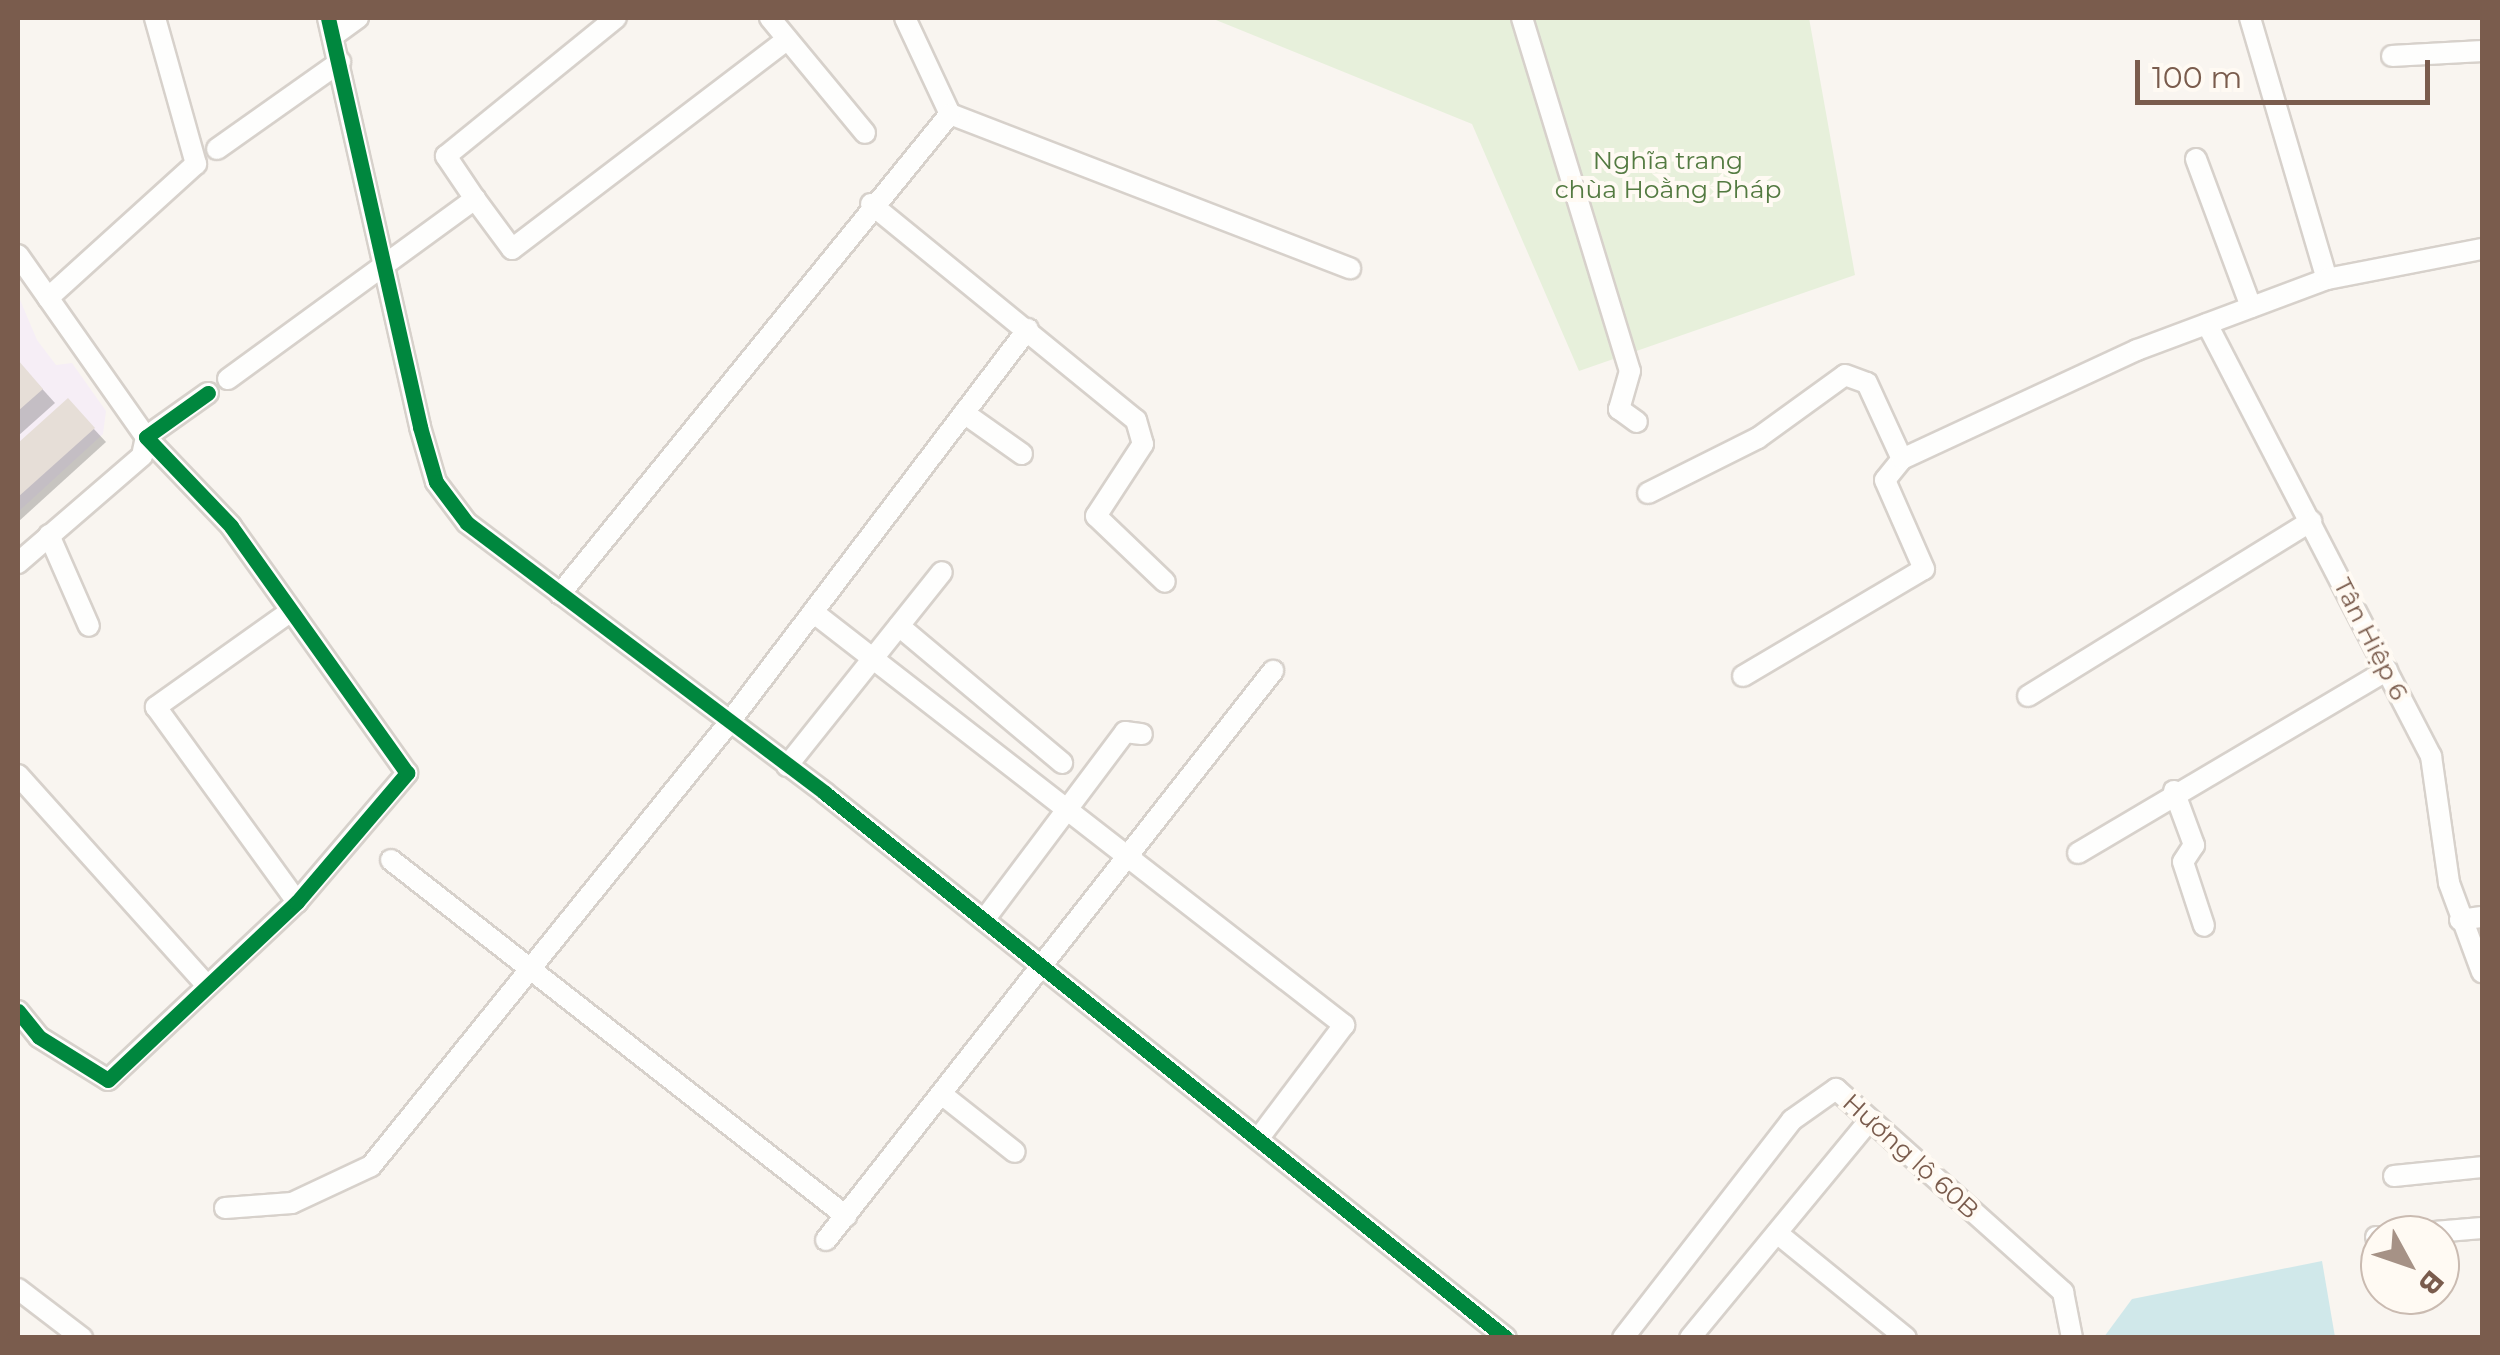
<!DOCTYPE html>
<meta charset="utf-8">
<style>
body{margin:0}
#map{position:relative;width:2500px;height:1355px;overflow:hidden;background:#f9f5f0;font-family:Montserrat,sans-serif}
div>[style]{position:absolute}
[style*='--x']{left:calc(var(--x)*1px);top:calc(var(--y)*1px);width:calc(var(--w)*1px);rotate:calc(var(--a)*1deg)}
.education>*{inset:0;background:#f6eef6}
.green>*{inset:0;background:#e7f0db}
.water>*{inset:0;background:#d0e8ea}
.shadow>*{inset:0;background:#0003}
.building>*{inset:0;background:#e6ded7}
.roads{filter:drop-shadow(2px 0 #d7d1cb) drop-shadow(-2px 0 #d7d1cb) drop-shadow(0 2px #d7d1cb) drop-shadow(0 -2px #d7d1cb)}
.minor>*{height:20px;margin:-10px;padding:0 10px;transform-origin:10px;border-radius:10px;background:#fefefd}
.cycleway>*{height:15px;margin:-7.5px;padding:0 7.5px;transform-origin:7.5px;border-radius:7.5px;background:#00873e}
span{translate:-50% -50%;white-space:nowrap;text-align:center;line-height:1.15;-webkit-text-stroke:8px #fffaf3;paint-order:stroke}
.park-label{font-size:25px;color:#537a41}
.street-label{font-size:25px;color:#7a5c4d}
.frame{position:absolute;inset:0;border:20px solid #7a5c4d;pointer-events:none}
.north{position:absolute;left:2360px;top:1215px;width:100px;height:100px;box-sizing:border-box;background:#fffaf3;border:2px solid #cabbb1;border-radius:50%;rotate:130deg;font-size:28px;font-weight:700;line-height:40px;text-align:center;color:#7a5c4d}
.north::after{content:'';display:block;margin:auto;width:35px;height:45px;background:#a69286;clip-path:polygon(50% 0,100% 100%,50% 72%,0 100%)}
.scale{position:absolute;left:2135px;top:60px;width:295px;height:45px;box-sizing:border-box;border:5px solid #7a5c4d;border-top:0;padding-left:12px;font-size:30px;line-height:35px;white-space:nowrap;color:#7a5c4d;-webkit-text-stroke:8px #fffaf3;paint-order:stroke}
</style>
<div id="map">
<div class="education">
<div style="clip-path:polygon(18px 295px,37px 340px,56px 365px,72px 363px,106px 411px,103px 434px,18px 512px)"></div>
</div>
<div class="green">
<div style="clip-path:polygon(1211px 18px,1809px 18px,1855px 275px,1579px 371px,1472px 124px)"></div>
</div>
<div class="water">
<div style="clip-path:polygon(2322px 1261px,2335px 1337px,2104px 1337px,2132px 1299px)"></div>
</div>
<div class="shadow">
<div style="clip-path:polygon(18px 362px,55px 403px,18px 436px)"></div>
<div style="clip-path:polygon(68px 401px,106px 442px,18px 522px,18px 446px)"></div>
</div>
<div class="building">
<div style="clip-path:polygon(18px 360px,43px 389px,18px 411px)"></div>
<div style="clip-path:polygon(68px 398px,95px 428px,18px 497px,18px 443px)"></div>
</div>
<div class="roads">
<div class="minor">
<div style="--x:328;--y:18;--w:419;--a:77.3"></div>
<div style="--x:420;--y:427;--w:57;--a:73.8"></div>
<div style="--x:436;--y:482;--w:51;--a:52.9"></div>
<div style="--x:467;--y:523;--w:448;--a:37"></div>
<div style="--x:825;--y:793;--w:872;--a:38.67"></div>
<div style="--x:770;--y:18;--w:149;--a:50.4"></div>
<div style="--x:905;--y:18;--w:106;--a:64.9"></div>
<div style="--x:1522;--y:18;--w:369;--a:73"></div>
<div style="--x:1630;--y:371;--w:40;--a:106"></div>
<div style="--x:1619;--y:409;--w:22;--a:36"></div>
<div style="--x:2250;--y:18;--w:272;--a:73.6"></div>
<div style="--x:333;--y:36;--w:31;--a:-36"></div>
<div style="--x:2392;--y:56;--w:90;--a:-3.2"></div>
<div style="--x:950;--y:114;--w:429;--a:21.1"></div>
<div style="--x:217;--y:149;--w:151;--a:-35.3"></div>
<div style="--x:2196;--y:159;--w:158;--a:69.6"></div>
<div style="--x:475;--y:199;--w:62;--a:53.5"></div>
<div style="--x:512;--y:249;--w:345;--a:-37.3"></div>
<div style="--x:871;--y:204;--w:342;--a:39.2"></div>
<div style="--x:1136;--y:420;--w:25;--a:74"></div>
<div style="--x:1143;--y:444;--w:86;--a:123.1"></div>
<div style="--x:1096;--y:516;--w:95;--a:43.7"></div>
<div style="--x:18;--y:255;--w:223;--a:54.9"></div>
<div style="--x:146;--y:437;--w:19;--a:102"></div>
<div style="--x:142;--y:456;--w:164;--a:139.2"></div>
<div style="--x:48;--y:298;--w:200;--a:-42.2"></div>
<div style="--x:196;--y:164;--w:152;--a:-105.7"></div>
<div style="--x:2207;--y:324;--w:487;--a:62.6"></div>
<div style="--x:2431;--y:756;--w:128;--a:81.9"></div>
<div style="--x:2449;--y:883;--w:95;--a:69.7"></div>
<div style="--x:228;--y:379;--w:306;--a:-36.1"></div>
<div style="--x:475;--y:199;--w:52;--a:-124"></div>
<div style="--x:446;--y:156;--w:219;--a:-39.1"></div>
<div style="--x:964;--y:413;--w:71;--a:35.3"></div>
<div style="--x:1648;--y:493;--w:123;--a:-26.6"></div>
<div style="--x:1758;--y:438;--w:107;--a:-35.9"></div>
<div style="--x:1845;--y:375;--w:23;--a:20"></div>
<div style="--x:1867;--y:383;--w:84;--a:65.3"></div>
<div style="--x:49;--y:535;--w:99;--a:66.3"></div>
<div style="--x:560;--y:594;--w:618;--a:-50.91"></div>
<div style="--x:291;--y:611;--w:166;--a:144.6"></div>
<div style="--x:156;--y:707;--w:241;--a:54.1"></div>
<div style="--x:813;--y:612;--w:673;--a:37.87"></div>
<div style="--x:1344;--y:1025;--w:143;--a:127"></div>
<div style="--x:899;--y:626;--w:213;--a:40"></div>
<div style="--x:1743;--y:676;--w:210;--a:-30.6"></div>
<div style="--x:1924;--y:569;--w:97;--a:-113.7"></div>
<div style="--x:1885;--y:480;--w:27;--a:-51"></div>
<div style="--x:1902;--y:459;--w:259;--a:-24.9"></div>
<div style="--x:2137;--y:350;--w:203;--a:-20.5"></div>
<div style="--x:2327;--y:279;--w:158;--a:-11"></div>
<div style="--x:2028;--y:696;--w:333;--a:-31.7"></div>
<div style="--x:787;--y:766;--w:248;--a:-51.4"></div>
<div style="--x:18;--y:775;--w:283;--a:48.1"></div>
<div style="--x:2174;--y:791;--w:58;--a:69.7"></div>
<div style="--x:2194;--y:845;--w:20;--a:123"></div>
<div style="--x:2183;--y:862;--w:67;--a:71.8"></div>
<div style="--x:2078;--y:853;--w:359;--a:-30.6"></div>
<div style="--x:391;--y:860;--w:578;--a:38.04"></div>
<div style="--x:984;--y:920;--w:235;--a:-53.1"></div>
<div style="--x:1125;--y:732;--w:17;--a:7"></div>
<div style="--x:2460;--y:920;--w:22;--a:-8"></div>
<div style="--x:18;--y:1011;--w:33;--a:51"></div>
<div style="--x:39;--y:1037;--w:81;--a:31.9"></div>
<div style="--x:108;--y:1080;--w:260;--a:-43.3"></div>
<div style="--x:297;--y:902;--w:170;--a:-49.5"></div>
<div style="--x:407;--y:773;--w:303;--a:-125.5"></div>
<div style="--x:231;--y:526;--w:123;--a:-133.7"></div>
<div style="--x:146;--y:437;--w:76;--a:-35.4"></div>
<div style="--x:944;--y:1096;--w:90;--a:38.3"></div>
<div style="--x:2394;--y:1176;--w:88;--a:-5.8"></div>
<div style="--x:225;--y:1208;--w:67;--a:-4.3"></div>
<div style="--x:292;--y:1203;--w:87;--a:-25.1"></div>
<div style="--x:371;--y:1166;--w:568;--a:-51.07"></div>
<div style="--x:728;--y:724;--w:496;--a:-52.8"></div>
<div style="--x:1777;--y:1233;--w:166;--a:39.1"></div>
<div style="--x:2399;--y:1235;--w:83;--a:-4.8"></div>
<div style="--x:2376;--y:1237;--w:4;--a:0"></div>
<div style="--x:826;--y:1240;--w:724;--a:-51.85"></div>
<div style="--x:18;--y:1289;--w:81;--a:37.4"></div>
<div style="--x:1623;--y:1338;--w:276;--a:-52.2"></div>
<div style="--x:1792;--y:1120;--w:54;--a:-35.2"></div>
<div style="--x:1836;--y:1089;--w:305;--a:41.8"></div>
<div style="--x:2063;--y:1292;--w:47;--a:78.9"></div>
<div style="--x:1690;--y:1338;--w:281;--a:-50.5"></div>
</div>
</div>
<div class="cycleway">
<div style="--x:328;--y:18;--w:419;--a:77.3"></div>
<div style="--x:420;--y:427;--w:57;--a:73.8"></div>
<div style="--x:436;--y:482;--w:51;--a:52.9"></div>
<div style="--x:467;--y:523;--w:448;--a:37"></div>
<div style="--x:825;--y:793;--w:872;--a:38.67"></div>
<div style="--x:18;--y:1011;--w:33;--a:51"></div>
<div style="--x:39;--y:1037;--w:81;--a:31.9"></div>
<div style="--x:108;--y:1080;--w:260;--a:-43.3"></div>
<div style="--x:297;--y:902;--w:170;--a:-49.5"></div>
<div style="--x:407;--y:773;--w:303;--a:-125.5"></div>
<div style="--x:231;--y:526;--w:123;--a:-133.7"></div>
<div style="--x:146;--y:437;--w:76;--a:-35.4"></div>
</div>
<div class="park-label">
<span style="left:1668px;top:175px">Nghĩa trang<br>chùa Hoằng Pháp</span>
</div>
<div class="street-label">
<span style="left:2371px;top:639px;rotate:63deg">Tân Hiệp 6</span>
<span style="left:1911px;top:1156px;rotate:42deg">Hương lộ 60B</span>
</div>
<div class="frame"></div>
<div class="north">B</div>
<div class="scale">100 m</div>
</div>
